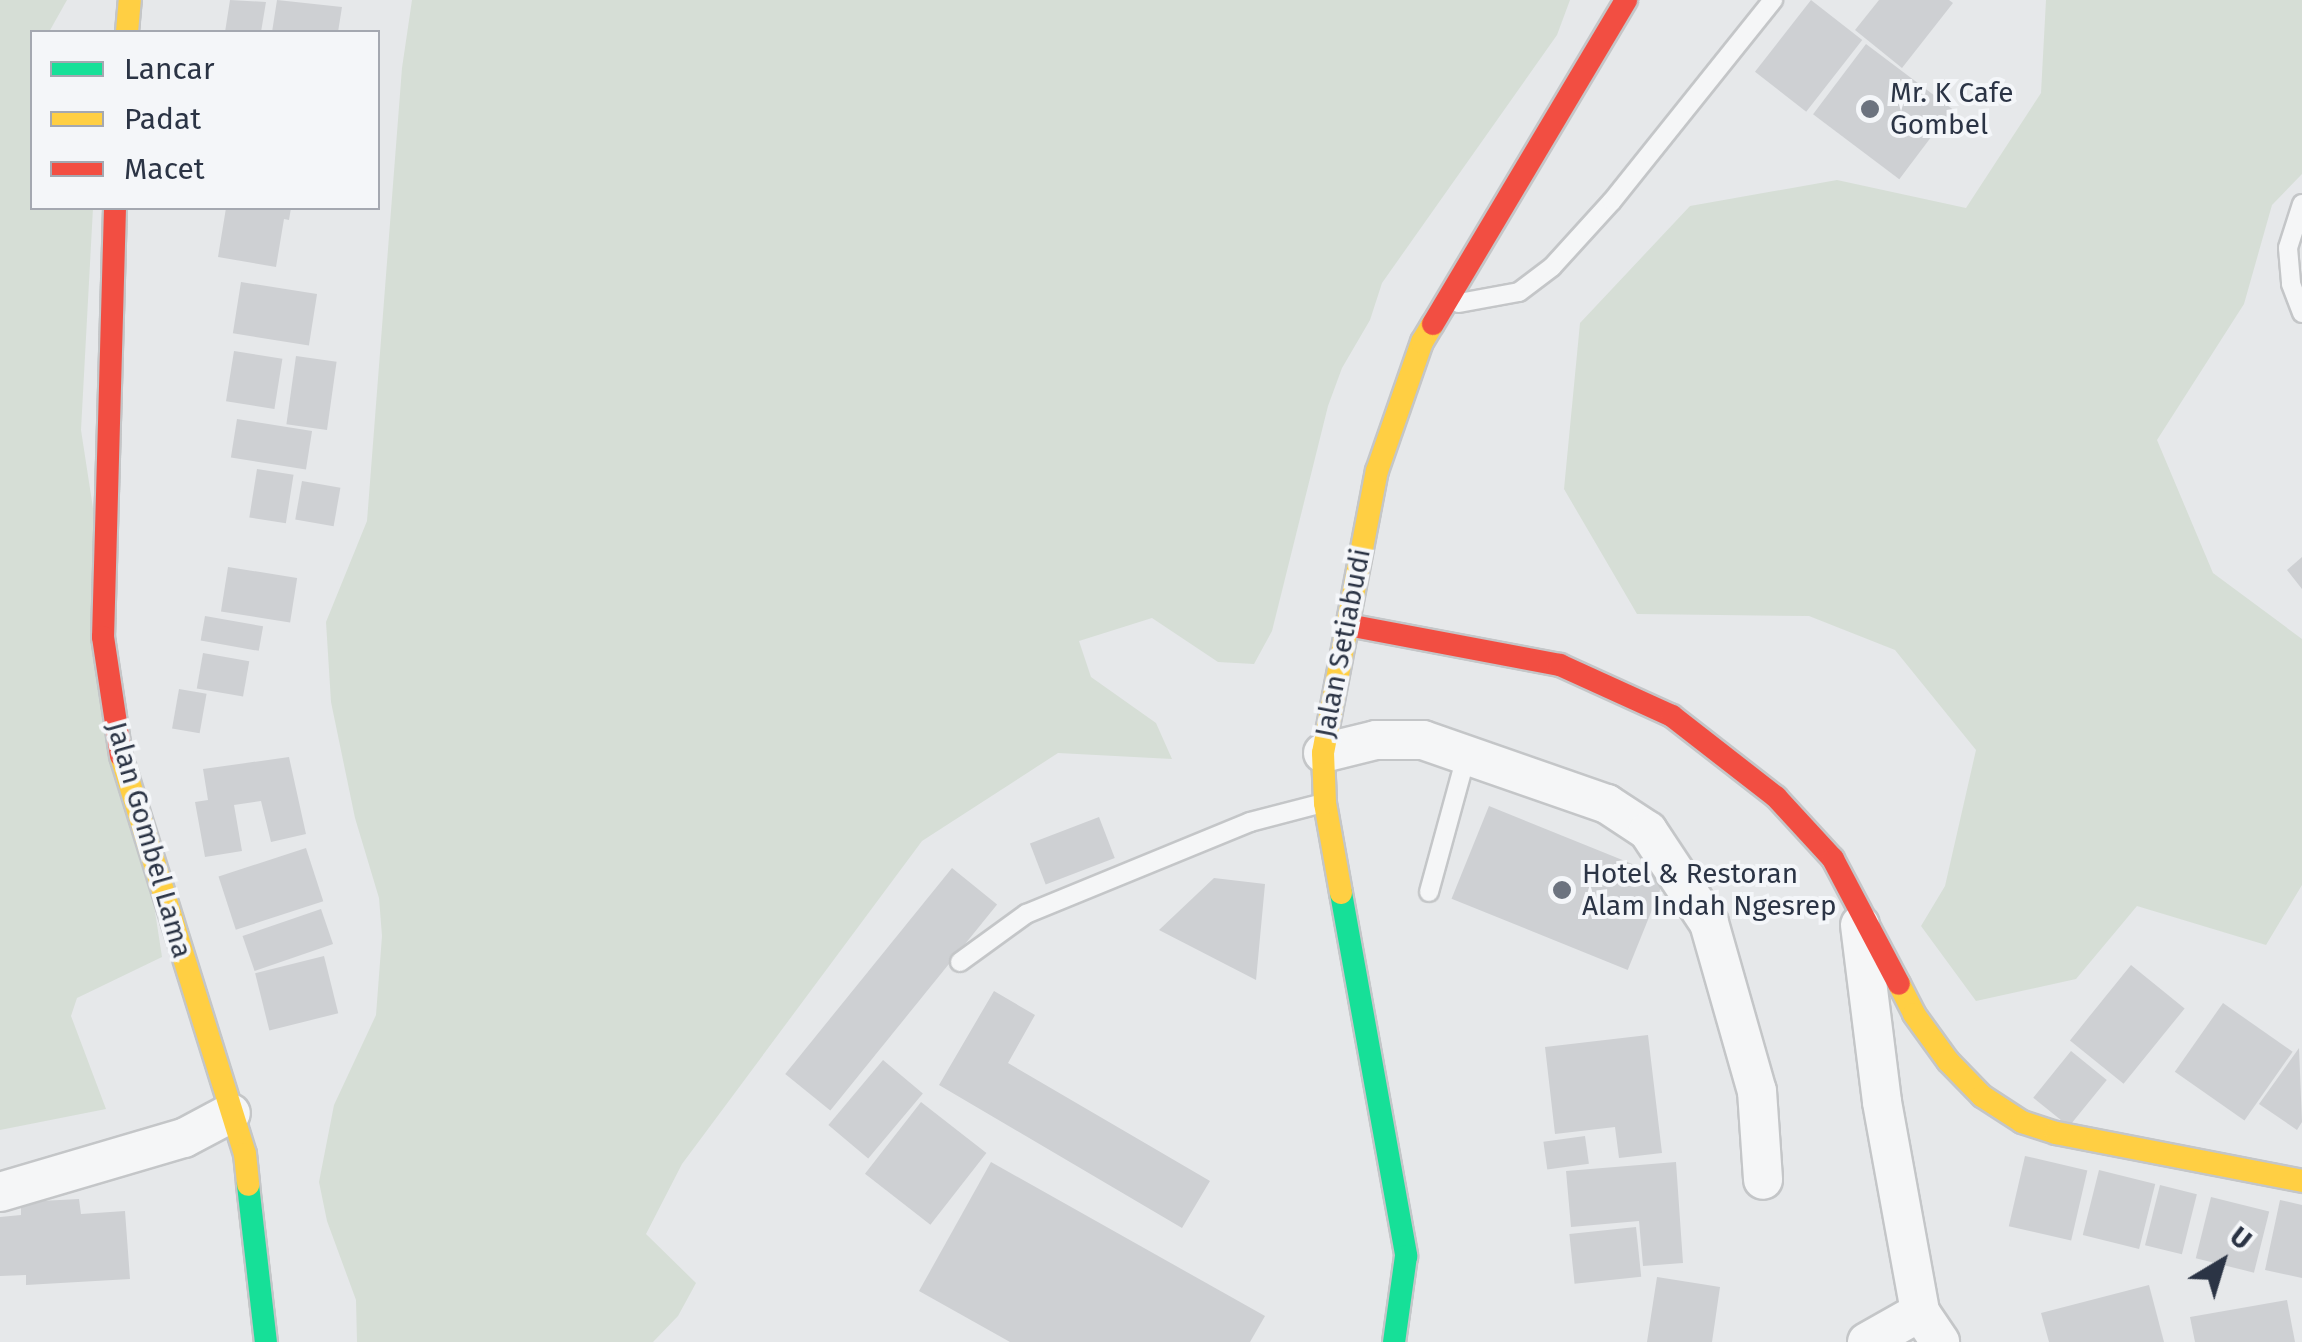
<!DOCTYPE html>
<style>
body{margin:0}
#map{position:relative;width:2302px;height:1342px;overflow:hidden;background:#e6e8ea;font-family:"Fira Sans",sans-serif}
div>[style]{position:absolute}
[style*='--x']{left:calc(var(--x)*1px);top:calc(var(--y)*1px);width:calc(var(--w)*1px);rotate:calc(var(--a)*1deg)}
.green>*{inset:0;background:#d6ded6}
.building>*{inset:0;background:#ced0d3;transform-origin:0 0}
.roads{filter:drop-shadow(2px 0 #c4c6c8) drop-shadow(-2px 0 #c4c6c8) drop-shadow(0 2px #c4c6c8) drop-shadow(0 -2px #c4c6c8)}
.lane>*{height:18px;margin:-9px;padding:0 9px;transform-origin:9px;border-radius:9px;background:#f5f6f7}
.street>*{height:38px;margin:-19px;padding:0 19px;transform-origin:19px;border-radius:19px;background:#f5f6f7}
.fast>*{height:22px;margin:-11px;padding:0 11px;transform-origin:11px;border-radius:11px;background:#16e098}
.slow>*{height:22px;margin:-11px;padding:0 11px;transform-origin:11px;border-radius:11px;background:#ffcf43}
.jam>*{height:22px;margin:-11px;padding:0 11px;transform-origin:11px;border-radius:11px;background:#f24e42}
.dots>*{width:28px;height:28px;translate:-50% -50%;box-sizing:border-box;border:5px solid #f4f6f9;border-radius:50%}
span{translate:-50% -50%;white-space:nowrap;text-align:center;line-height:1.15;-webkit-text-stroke:8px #f4f6f9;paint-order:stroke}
.poi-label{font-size:28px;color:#2b3445}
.left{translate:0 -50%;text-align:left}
.street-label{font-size:28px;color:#2b3445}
.legend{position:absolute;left:30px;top:30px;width:350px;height:180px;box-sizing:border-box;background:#f4f6f9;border:2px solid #a4a8b1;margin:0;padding:12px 18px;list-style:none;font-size:30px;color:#2b3445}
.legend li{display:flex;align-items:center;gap:20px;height:50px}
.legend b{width:50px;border:2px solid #a4a8b1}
.north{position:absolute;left:2172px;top:1212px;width:100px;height:100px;-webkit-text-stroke:8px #f4f6f9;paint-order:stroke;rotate:38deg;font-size:28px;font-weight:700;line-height:40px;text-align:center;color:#2b3445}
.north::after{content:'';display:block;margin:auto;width:35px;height:45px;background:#2b3445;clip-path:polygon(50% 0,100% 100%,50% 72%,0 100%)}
</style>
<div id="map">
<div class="green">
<div style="clip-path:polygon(0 0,67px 0,49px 32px,32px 32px,32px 208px,93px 208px,81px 430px,162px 957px,77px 998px,71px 1016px,106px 1109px,0 1130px)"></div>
<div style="clip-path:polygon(412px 0,1570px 0,1557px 35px,1382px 283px,1370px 320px,1342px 368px,1328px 406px,1272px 631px,1254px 664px,1218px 662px,1152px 618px,1079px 641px,1091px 677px,1156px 723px,1172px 759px,1058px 753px,922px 841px,682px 1164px,646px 1234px,696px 1283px,678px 1316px,653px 1342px,357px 1342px,356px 1300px,327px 1221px,319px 1182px,334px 1105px,376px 1015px,382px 936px,379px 898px,355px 818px,331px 702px,326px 622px,367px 521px,402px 68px)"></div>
<div style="clip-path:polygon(2046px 0,2302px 0,2302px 174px,2272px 205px,2244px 304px,2157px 440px,2213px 573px,2302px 639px,2302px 885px,2266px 945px,2137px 906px,2076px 979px,1976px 1001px,1921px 926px,1945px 886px,1976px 750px,1895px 650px,1809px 616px,1637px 614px,1564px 489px,1580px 323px,1690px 206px,1837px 180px,1966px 208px,2041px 93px)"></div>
</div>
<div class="building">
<div style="clip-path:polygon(230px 0,266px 2px,261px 32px,225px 32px)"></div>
<div style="clip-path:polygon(277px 0,342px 7px,338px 32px,272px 32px)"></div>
<div style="left:1811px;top:0;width:65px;height:91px;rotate:38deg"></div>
<div style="clip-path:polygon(1879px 0,1949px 0,1953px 3px,1902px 68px,1855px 30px)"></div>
<div style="left:1866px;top:44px;width:108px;height:88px;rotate:37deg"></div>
<div style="clip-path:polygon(226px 208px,291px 208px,289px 220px,284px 219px,276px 267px,218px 257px)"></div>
<div style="left:241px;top:282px;width:77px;height:52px;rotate:9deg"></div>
<div style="left:234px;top:351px;width:49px;height:51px;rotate:9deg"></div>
<div style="left:296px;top:356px;width:41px;height:69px;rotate:8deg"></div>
<div style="left:237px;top:419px;width:76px;height:39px;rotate:9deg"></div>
<div style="left:257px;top:469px;width:37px;height:49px;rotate:9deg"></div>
<div style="left:302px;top:481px;width:39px;height:39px;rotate:10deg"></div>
<div style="clip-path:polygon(2302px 557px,2302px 589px,2287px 570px)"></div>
<div style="left:228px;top:567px;width:70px;height:45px;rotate:9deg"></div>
<div style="left:205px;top:616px;width:59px;height:25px;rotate:10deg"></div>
<div style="left:203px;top:653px;width:47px;height:36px;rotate:10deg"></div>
<div style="left:179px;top:689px;width:28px;height:40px;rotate:10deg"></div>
<div style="clip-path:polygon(289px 757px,306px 834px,271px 842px,261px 801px,234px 805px,242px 851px,205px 857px,195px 802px,208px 800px,203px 769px)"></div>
<div style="left:1489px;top:806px;width:190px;height:100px;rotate:22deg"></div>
<div style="left:1099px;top:817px;width:44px;height:74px;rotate:69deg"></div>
<div style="left:306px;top:848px;width:56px;height:92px;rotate:72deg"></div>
<div style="left:952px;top:868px;width:58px;height:265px;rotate:39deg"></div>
<div style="clip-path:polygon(1214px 878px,1265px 884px,1256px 980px,1159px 930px)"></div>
<div style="left:321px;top:909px;width:37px;height:83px;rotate:71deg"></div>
<div style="left:324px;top:956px;width:59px;height:71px;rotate:76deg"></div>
<div style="left:2131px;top:965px;width:69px;height:97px;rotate:39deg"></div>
<div style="clip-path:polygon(994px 991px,1035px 1015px,1008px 1063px,1210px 1181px,1182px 1228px,939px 1085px)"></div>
<div style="left:2223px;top:1003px;width:85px;height:84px;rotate:35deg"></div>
<div style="clip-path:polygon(1648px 1035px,1662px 1153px,1619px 1158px,1615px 1127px,1555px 1134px,1545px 1047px)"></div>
<div style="clip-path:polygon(2299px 1048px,2302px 1122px,2297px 1130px,2259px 1104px)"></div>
<div style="left:2071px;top:1051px;width:46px;height:60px;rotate:39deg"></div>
<div style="left:883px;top:1060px;width:52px;height:85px;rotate:40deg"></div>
<div style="left:921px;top:1102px;width:83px;height:91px;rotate:38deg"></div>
<div style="left:1585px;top:1136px;width:28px;height:42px;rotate:82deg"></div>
<div style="left:2025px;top:1156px;width:64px;height:72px;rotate:13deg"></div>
<div style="clip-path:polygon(991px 1162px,1265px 1316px,1250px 1342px,1010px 1342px,919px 1291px)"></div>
<div style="clip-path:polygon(1676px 1162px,1683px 1263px,1643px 1266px,1639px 1221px,1571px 1227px,1566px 1171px)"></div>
<div style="left:2099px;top:1170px;width:58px;height:67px;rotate:14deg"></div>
<div style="left:2160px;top:1185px;width:38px;height:62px;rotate:14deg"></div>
<div style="left:2211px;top:1197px;width:60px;height:63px;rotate:14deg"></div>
<div style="clip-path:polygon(79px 1199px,81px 1214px,125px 1211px,130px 1279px,26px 1285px,26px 1275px,0 1276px,0 1217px,21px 1215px,21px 1202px)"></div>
<div style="clip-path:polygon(2280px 1200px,2302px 1205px,2302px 1278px,2265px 1270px)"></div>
<div style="left:1636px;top:1227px;width:50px;height:67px;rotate:84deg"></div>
<div style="clip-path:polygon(1657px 1277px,1720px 1287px,1712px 1342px,1647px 1342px)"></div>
<div style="clip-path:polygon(2149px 1285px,2164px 1342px,2049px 1342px,2041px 1313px)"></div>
<div style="clip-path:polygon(2287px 1300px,2295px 1342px,2195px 1342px,2190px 1317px)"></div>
</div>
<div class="roads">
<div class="lane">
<div style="--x:2302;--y:204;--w:46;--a:107.7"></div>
<div style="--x:2288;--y:248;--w:36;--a:85"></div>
<div style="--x:2291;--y:284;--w:31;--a:69"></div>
<div style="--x:1459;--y:303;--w:61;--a:-10.4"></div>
<div style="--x:1519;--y:292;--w:41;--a:-37.1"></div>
<div style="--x:1552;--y:267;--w:89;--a:-47.7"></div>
<div style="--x:1612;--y:201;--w:258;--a:-51.3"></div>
<div style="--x:1429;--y:892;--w:144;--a:-74.7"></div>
<div style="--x:960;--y:962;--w:82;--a:-36"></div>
<div style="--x:1026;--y:914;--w:242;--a:-22.3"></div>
<div style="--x:1250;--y:822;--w:71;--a:-14.6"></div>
</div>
<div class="street">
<div style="--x:1323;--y:753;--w:55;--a:-13.8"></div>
<div style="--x:1376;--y:740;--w:47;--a:0"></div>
<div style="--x:1423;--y:740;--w:195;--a:19.2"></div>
<div style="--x:1607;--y:804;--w:49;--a:33.4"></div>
<div style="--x:1648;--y:831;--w:110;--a:56.5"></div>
<div style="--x:1709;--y:923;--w:175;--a:74.1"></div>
<div style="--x:1757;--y:1091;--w:89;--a:86.1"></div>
<div style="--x:1860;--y:925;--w:178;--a:82.9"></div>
<div style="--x:1882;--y:1102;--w:213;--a:79.7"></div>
<div style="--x:1920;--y:1312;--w:36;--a:56"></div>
<div style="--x:0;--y:1192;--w:192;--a:-16.4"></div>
<div style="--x:184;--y:1138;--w:53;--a:-28"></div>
<div style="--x:1867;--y:1342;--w:61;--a:-29.5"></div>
</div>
<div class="fast">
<div style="--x:1341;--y:893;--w:369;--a:79.8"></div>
<div style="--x:1406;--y:1256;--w:87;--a:97.9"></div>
<div style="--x:248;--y:1185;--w:158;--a:83.5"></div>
</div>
<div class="slow">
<div style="--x:127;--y:32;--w:32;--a:-85"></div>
<div style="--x:121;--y:756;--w:417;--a:72.7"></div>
<div style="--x:245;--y:1154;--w:31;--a:84"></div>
<div style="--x:1341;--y:893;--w:91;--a:-100.1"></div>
<div style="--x:1325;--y:803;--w:50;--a:-92.3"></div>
<div style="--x:1323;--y:753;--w:287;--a:-79.2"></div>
<div style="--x:1377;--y:471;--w:137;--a:-70.8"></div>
<div style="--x:1422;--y:342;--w:21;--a:-59"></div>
<div style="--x:1899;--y:984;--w:34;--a:63"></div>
<div style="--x:1914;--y:1014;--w:58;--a:54.1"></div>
<div style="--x:1948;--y:1061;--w:49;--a:45.8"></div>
<div style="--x:1982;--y:1096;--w:48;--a:33"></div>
<div style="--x:2022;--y:1122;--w:36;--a:18"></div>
<div style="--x:2056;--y:1133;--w:251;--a:11"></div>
</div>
<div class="jam">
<div style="--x:115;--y:208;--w:429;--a:91.6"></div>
<div style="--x:103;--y:637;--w:120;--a:81.4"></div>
<div style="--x:1433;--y:324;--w:377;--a:-59.2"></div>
<div style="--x:1348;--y:625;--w:216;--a:10.7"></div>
<div style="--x:1560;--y:665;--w:123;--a:24.5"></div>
<div style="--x:1672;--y:716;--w:132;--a:37.9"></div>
<div style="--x:1776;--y:797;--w:84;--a:47.4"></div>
<div style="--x:1833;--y:859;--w:141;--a:62.2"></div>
</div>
</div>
<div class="dots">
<div style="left:1870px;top:109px;background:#6c737f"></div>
<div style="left:1562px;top:890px;background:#6c737f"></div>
</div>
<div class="poi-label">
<span class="left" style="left:1890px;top:109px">Mr. K Cafe<br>Gombel</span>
<span class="left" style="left:1582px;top:890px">Hotel &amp; Restoran<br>Alam Indah Ngesrep</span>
</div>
<div class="street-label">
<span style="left:1343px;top:643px;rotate:-79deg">Jalan Setiabudi</span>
<span style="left:149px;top:840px;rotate:74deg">Jalan Gombel Lama</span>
</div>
<ul class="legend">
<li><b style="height:12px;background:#16e098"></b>Lancar</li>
<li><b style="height:12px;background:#ffcf43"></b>Padat</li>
<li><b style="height:12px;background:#f24e42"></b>Macet</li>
</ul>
<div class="north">U</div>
</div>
